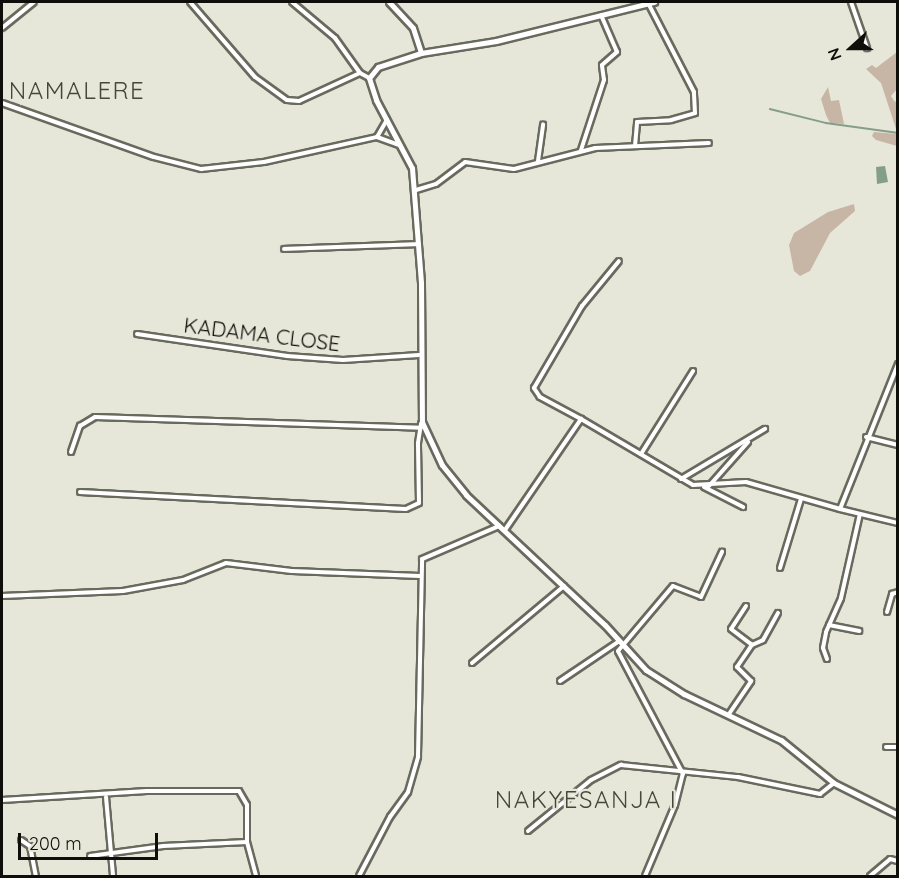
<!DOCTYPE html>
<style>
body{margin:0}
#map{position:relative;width:899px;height:878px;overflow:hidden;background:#e7e7d9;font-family:Quicksand,sans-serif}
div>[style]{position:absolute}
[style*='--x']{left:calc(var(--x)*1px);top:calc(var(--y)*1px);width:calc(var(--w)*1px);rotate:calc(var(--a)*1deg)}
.green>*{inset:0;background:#c7b6a5}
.water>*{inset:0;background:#849e89}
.stream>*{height:1.5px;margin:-0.75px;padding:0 0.75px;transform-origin:0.75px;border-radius:0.75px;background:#849e89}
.roads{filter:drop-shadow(2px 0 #696a5e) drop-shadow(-2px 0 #696a5e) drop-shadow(0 2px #696a5e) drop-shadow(0 -2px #696a5e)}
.minor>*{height:4px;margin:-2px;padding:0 2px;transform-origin:2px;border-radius:2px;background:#fff}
.tertiary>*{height:5px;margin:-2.5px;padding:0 2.5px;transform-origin:2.5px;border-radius:2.5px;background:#fff}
span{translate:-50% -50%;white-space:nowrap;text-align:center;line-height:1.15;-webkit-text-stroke:4.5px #e7e7d9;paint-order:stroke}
.street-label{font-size:21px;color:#0e0e0a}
.quarter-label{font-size:24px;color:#46463b;letter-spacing:1.5px}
.frame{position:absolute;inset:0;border:3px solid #0e0e0a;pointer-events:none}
.north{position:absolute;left:821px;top:18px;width:60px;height:60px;-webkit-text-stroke:4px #e7e7d9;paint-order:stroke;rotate:249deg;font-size:16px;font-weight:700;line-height:24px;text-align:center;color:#0e0e0a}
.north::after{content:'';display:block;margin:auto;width:21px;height:27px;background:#0e0e0a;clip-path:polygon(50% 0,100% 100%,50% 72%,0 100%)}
.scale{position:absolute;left:18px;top:833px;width:140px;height:27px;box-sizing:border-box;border:3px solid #0e0e0a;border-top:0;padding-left:8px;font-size:18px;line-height:21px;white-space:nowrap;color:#0e0e0a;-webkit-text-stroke:4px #e7e7d9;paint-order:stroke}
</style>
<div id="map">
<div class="green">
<div style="clip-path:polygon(897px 52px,897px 89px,891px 96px,895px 102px,897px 100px,897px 132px,881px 83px,866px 69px,872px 65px,876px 68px)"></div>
<div style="clip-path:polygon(828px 87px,831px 101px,839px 100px,844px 124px,830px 123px,826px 115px,821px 99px)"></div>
<div style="clip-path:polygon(874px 132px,897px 134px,897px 146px,876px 140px,872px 136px)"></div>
<div style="clip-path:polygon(854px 204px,855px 211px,830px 233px,810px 271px,800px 276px,794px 271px,789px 245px,794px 233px,828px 212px)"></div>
</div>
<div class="water">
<div style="clip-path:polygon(885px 166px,888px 182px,877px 184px,876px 167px)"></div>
</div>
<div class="stream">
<div style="--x:770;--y:109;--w:58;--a:14"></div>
<div style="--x:826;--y:123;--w:73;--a:7.9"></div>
</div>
<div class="roads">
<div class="minor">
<div style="--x:190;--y:2;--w:99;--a:49.1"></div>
<div style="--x:255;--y:77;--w:39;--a:36"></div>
<div style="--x:287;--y:100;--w:12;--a:5"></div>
<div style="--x:299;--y:101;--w:67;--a:-24.7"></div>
<div style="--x:292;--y:2;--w:56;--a:39.9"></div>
<div style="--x:335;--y:38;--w:43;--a:54.5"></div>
<div style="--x:360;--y:73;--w:10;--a:29"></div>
<div style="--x:851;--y:2;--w:49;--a:70.8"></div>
<div style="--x:2;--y:28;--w:41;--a:-39.1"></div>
<div style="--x:2;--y:103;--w:161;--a:19.6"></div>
<div style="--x:154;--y:157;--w:49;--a:14.3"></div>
<div style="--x:201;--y:169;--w:63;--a:-6.3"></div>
<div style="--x:264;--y:162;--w:116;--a:-12.5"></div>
<div style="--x:377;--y:137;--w:23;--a:20"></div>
<div style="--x:377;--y:137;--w:20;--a:-60"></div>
<div style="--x:635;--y:146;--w:24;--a:-85"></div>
<div style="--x:637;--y:122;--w:34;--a:-3"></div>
<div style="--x:671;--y:120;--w:25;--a:-16"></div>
<div style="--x:695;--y:113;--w:21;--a:-93"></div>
<div style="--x:694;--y:92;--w:100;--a:-117.3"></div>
<div style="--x:581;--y:150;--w:74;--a:-71.8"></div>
<div style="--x:604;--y:80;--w:15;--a:-98"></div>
<div style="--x:602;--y:65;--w:20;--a:-41"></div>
<div style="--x:617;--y:52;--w:40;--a:-113.4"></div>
<div style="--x:538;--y:161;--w:37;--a:-82"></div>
<div style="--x:416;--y:190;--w:21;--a:-17"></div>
<div style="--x:436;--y:184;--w:36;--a:-37"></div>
<div style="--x:465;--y:162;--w:49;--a:8.1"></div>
<div style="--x:514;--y:169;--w:84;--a:-14.5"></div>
<div style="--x:595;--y:148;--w:114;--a:-2.5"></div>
<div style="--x:284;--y:249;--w:135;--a:-2.1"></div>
<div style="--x:137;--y:334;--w:152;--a:8.3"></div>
<div style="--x:287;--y:356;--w:56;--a:4.1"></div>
<div style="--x:343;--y:360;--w:76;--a:-3.8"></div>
<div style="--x:581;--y:419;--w:47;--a:-151.8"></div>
<div style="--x:540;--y:397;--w:11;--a:-124"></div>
<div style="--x:534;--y:388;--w:95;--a:-59.7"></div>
<div style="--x:582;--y:306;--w:58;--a:-50.6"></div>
<div style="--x:866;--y:437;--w:33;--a:14"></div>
<div style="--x:71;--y:452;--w:28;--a:-71"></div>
<div style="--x:80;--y:426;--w:17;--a:-31"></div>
<div style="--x:95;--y:417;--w:326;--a:1.9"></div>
<div style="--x:641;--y:454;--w:98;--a:-57.9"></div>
<div style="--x:681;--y:479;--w:98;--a:-30.8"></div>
<div style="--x:709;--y:486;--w:59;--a:-48.4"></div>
<div style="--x:704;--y:487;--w:44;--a:27.1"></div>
<div style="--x:80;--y:492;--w:326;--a:3"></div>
<div style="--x:406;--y:509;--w:14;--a:-25"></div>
<div style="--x:419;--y:503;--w:60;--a:-91"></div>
<div style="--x:418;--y:443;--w:20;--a:-81"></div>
<div style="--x:840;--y:509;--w:60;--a:13.6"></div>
<div style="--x:505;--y:530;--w:135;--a:-55.6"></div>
<div style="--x:581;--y:419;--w:130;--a:30.5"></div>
<div style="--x:693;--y:485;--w:53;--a:-3.2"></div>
<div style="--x:746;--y:482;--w:98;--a:16"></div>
<div style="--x:840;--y:509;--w:156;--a:-68.2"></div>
<div style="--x:780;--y:568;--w:72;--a:-73.1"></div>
<div style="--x:2;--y:596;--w:121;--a:-2.4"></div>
<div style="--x:123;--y:591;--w:61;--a:-10.4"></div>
<div style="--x:183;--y:580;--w:46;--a:-21.6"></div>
<div style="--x:226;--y:563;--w:66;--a:6.9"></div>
<div style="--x:292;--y:571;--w:128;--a:2.2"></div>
<div style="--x:746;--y:606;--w:27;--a:123"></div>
<div style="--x:731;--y:629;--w:26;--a:37"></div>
<div style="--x:887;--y:612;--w:19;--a:-74"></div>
<div style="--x:892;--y:594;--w:6;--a:-18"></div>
<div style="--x:829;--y:625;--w:31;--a:11"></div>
<div style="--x:827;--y:659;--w:12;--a:-110"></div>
<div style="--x:823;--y:648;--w:16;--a:-79"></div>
<div style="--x:826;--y:632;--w:37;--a:-66"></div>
<div style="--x:841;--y:598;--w:86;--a:-77.3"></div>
<div style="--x:472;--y:663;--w:120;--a:-39.9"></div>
<div style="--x:560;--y:681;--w:70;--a:-33.9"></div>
<div style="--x:729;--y:714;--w:40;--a:-56"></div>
<div style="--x:751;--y:681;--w:20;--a:-135"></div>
<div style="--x:737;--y:667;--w:27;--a:-56"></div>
<div style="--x:752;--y:645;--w:12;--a:-24"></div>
<div style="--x:763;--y:640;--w:31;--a:-61"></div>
<div style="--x:886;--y:747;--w:12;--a:0"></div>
<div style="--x:106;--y:797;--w:79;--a:84.9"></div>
<div style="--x:2;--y:800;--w:145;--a:-3.6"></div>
<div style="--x:147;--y:791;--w:92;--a:0"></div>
<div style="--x:239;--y:791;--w:16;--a:60"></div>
<div style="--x:247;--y:805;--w:37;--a:90"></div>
<div style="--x:247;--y:842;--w:35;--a:75"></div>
<div style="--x:528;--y:831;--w:81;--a:-39"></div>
<div style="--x:591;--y:780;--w:34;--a:-27"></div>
<div style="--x:621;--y:765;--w:118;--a:5.9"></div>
<div style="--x:738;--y:777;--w:84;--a:11.7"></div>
<div style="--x:820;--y:794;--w:18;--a:-38"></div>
<div style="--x:21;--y:840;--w:11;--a:34"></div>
<div style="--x:30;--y:846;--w:31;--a:79"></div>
<div style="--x:90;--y:856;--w:74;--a:-7.8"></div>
<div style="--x:163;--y:846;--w:84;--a:-2.7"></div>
<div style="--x:359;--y:876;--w:67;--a:-62.3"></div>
<div style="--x:390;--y:817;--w:31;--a:-54"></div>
<div style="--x:408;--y:792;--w:37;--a:-74"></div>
<div style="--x:418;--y:756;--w:197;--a:-88.8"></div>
<div style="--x:422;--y:559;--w:84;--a:-23.2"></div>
<div style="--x:645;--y:876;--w:77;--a:-67.1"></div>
<div style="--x:675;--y:805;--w:32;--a:-76"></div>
<div style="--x:683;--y:774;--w:139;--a:-117.9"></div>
<div style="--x:618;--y:651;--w:85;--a:-49.8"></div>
<div style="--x:673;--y:586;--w:30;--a:21"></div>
<div style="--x:701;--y:597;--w:50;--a:-65"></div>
<div style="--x:870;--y:876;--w:26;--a:-40"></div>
<div style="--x:890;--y:859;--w:8;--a:14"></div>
</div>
<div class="tertiary">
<div style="--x:389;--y:2;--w:35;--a:47"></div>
<div style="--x:413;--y:28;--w:26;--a:72"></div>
<div style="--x:421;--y:53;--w:45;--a:162"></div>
<div style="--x:378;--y:67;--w:14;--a:129"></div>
<div style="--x:369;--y:78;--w:23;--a:72"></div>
<div style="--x:376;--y:100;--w:77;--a:62.1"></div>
<div style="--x:412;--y:168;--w:115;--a:85.5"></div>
<div style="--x:421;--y:283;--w:139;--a:89.6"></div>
<div style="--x:422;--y:422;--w:47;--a:65.1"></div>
<div style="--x:442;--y:465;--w:38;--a:51"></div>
<div style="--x:466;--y:495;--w:190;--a:43.1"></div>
<div style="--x:605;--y:625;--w:61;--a:47.7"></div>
<div style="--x:646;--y:670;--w:45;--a:32.3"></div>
<div style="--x:684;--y:694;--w:107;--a:25.4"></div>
<div style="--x:781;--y:740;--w:68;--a:39.1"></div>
<div style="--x:834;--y:783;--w:72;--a:26.6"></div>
<div style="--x:421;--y:53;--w:76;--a:-9.1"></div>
<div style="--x:496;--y:41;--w:163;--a:-13.9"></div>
</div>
</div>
<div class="street-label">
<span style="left:262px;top:334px;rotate:7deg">KADAMA CLOSE</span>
</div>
<div class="quarter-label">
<span style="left:77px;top:91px">NAMALERE</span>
<span style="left:586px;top:800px">NAKYESANJA I</span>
</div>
<div class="frame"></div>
<div class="north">N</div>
<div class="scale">200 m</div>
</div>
